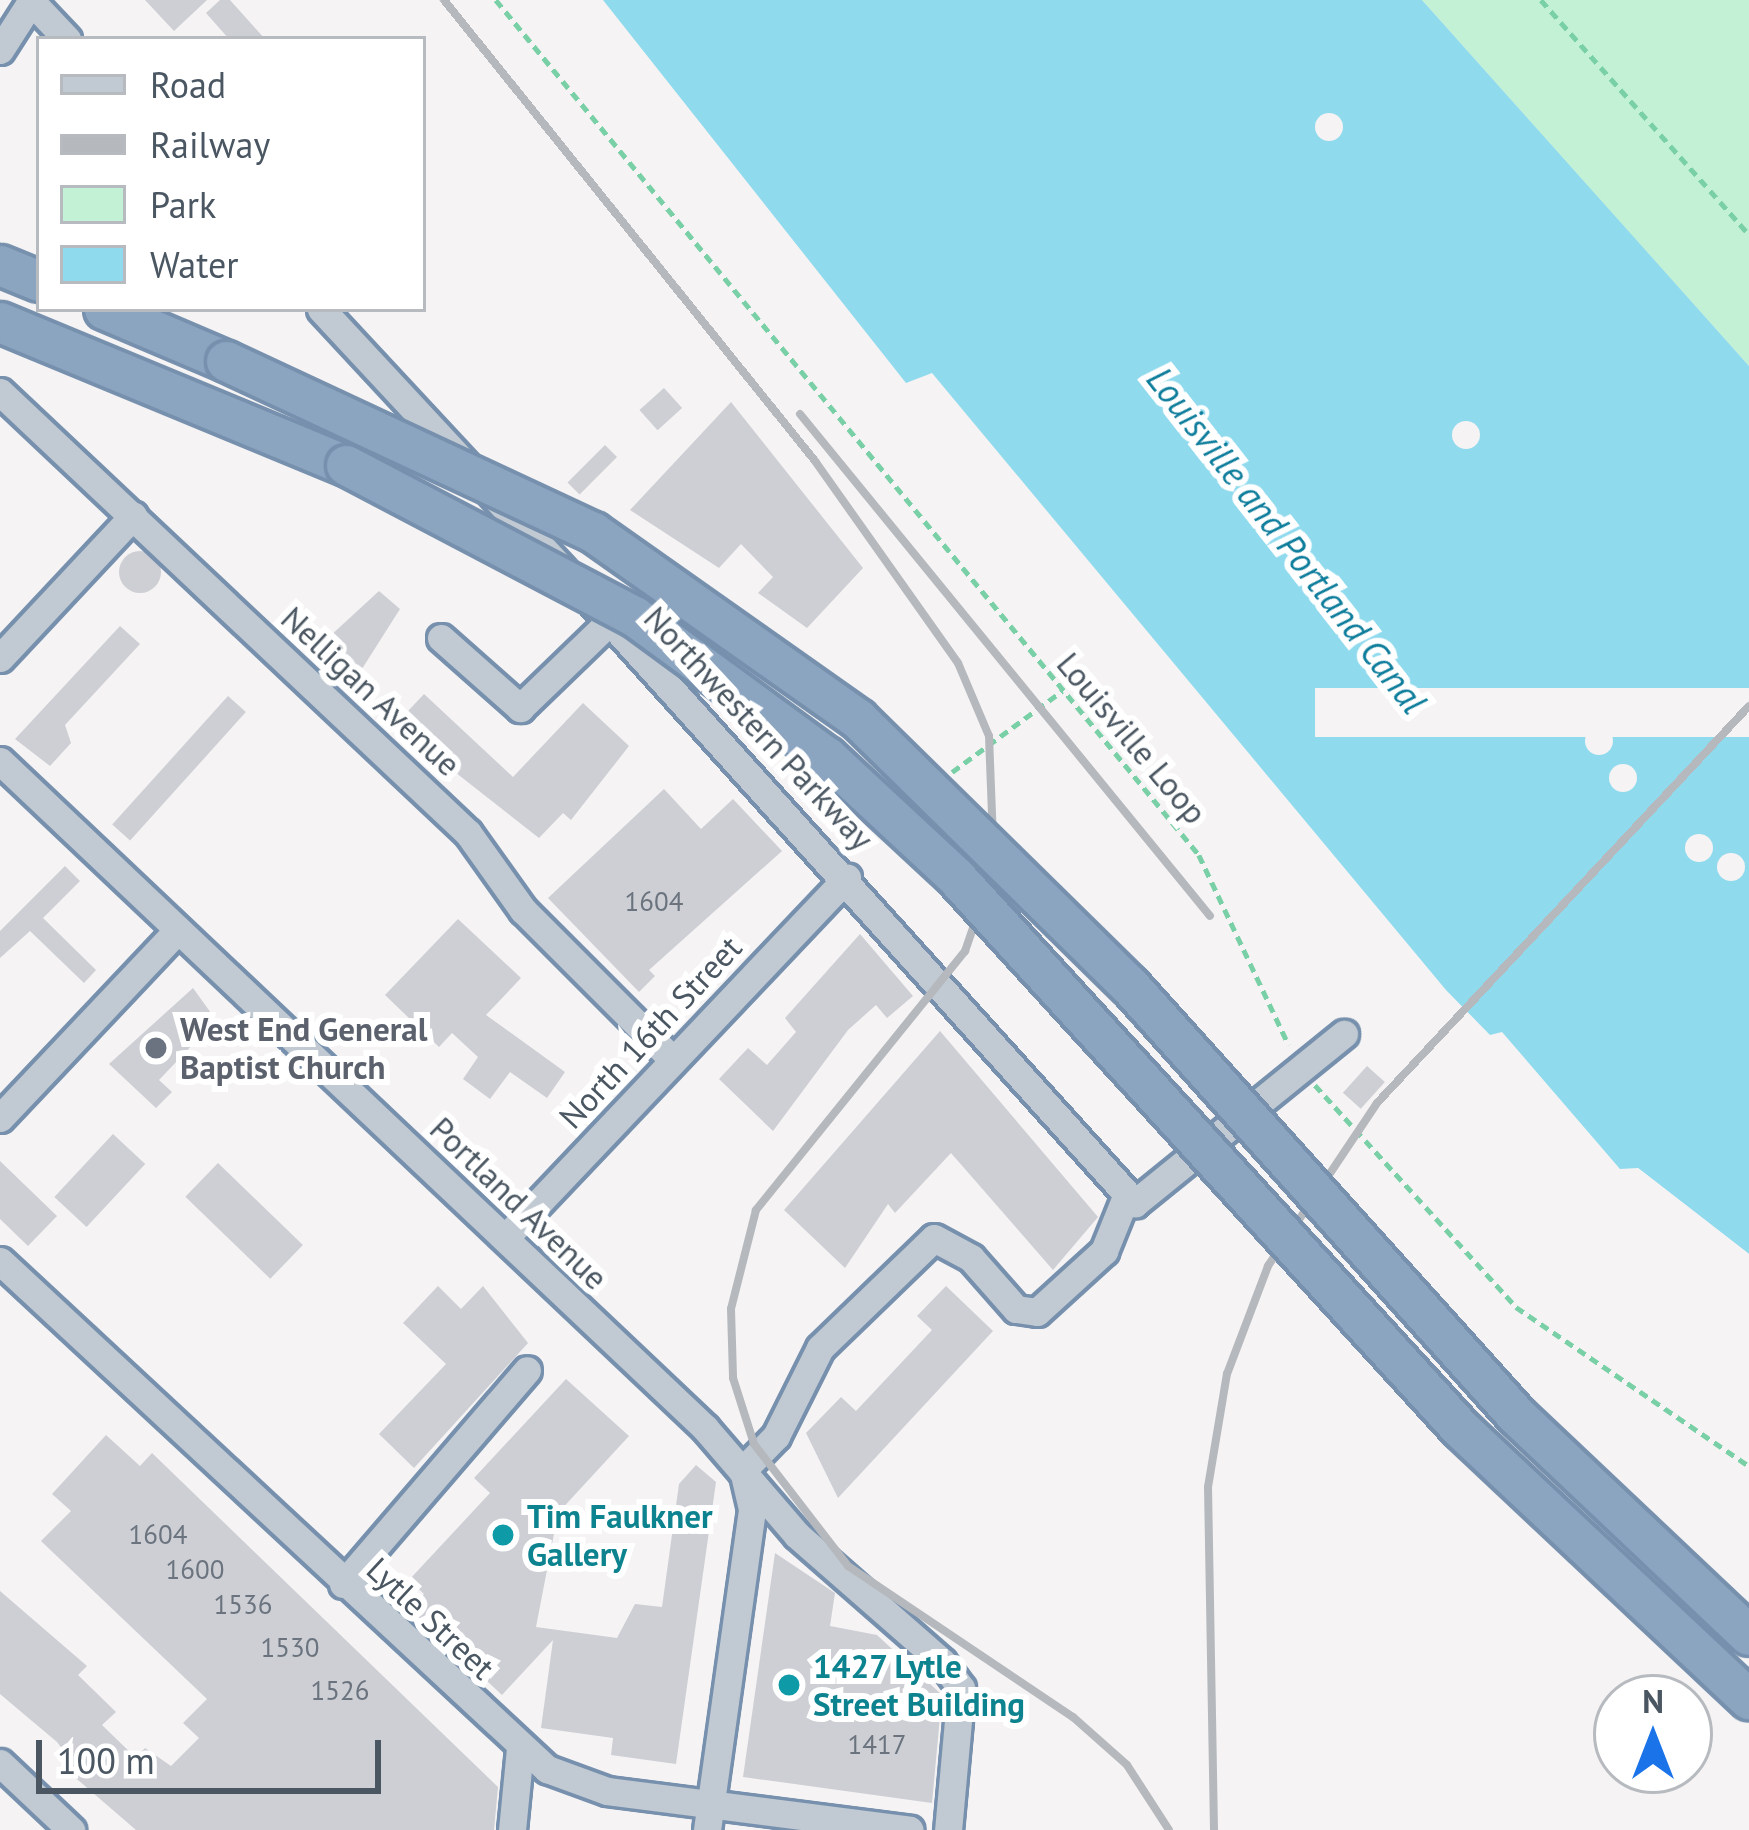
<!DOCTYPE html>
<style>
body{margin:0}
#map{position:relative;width:1749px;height:1830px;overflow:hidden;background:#f5f3f3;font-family:"PT Sans",sans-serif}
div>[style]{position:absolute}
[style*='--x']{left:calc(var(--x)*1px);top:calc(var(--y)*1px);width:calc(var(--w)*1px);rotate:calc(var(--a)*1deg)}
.green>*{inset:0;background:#c3f1d5}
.water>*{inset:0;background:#90daee}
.pier>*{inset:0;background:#f5f3f3;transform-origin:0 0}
.round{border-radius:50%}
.building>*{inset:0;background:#cdcfd5;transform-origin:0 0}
.path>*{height:4.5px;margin-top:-2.25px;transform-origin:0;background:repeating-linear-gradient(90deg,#7ad0a6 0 9px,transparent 0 15px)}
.roads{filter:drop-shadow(3px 0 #7690ad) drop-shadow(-3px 0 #7690ad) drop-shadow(0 3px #7690ad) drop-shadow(0 -3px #7690ad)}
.minor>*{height:27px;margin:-13.5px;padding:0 13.5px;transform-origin:13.5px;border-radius:13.5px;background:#c1cad2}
.highway>*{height:39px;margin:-19.5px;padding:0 19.5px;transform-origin:19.5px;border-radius:19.5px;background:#8ba5c1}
.rail>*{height:8px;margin:-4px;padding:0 4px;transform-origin:4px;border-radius:4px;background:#b5b8bd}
.bridges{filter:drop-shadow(3px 0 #7690ad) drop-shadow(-3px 0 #7690ad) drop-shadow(0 3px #7690ad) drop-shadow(0 -3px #7690ad)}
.highway-bridge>*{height:39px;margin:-19.5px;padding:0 19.5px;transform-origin:19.5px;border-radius:19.5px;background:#8ba5c1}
.dots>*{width:33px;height:33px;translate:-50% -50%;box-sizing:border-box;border:6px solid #fff;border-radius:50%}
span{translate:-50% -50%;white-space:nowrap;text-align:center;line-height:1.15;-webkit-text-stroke:12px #fff;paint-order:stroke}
.number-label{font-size:27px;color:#6b747e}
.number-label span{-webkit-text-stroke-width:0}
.street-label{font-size:33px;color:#4a5661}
.worship-label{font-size:33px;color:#5b616d;font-weight:700}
.left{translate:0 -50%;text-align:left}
.culture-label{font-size:33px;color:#0d838f;font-weight:700}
.water-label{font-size:36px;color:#0c7c9b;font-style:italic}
.legend{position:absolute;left:36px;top:36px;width:390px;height:276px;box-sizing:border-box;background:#fff;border:3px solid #b7bbc0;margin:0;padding:15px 21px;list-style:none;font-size:36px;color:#4a5661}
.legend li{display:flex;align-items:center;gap:24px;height:60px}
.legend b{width:60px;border:3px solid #b7bbc0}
.north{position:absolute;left:1593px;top:1674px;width:120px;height:120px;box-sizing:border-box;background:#fff;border:3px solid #b7bbc0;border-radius:50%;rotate:0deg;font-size:33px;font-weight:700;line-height:48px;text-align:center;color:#4a5661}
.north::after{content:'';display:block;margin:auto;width:42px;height:54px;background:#1a73e8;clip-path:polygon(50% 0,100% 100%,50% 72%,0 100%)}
.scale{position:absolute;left:36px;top:1740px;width:345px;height:54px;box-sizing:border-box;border:6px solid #4a5661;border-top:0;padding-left:15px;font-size:36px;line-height:42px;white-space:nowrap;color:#4a5661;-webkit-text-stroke:9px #fff;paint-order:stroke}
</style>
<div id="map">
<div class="green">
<div style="clip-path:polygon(1422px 0,1749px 0,1749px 366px,1618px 220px)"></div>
</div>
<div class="water">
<div style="clip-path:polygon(603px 0,1422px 0,1749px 366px,1749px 1254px,1638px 1168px,1620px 1169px,1502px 1032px,1490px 1035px,1446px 990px,932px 373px,906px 383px)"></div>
</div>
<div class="pier">
<div class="round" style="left:1315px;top:113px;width:28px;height:28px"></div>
<div class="round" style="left:1452px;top:421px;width:28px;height:28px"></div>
<div style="left:1749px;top:688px;width:49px;height:434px;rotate:90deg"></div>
<div class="round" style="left:1585px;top:727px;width:28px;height:28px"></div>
<div class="round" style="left:1609px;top:764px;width:28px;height:28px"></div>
<div class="round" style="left:1685px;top:834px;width:28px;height:28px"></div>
<div class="round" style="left:1717px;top:853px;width:28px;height:28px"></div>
<div style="clip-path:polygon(1638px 1168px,1749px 1254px,1749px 1260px,1636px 1174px,1621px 1176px)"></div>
</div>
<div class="building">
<div style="clip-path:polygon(145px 0,207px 0,174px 31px)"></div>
<div style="clip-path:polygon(220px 0,230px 0,265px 39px,229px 39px,206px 13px)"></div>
<div style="left:664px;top:388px;width:27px;height:33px;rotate:48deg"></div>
<div style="clip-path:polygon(731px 402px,863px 568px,807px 628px,758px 593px,773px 577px,741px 544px,719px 568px,630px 510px)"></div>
<div style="left:605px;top:445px;width:17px;height:53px;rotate:45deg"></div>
<div class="round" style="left:119px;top:551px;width:42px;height:42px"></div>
<div style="clip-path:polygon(379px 591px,400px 609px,353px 683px,316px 649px)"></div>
<div style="clip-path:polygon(120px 626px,140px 644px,65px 725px,71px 743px,50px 766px,15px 739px)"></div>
<div style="clip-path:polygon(424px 694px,513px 777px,583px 703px,629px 746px,571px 820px,563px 813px,539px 838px,395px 725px)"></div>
<div style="left:228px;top:696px;width:24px;height:173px;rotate:42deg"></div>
<div style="clip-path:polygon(664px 789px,701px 829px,733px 799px,782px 851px,649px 970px,655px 976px,639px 992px,548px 898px)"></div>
<div style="clip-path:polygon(65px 866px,80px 881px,43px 918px,96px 970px,84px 983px,30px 931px,0 958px,0 931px)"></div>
<div style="clip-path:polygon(458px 919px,521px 978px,486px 1015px,565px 1072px,547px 1098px,510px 1072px,490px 1099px,463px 1079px,478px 1057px,452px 1033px,439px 1047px,385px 995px)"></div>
<div style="clip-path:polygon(860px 934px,913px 996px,887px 1018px,876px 1005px,848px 1030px,773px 1131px,719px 1079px,748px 1048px,767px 1065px,796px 1032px,785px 1018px)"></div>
<div style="clip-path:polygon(193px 988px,216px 1020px,159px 1080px,172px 1092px,156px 1108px,109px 1064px)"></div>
<div style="clip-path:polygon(940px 1031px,1098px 1217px,1053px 1270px,951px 1153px,895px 1213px,888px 1204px,845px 1268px,784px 1210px)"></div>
<div style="left:1367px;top:1066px;width:24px;height:36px;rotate:42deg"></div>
<div style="left:113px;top:1134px;width:44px;height:86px;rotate:43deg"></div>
<div style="clip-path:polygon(0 1161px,57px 1216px,28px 1246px,0 1219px)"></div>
<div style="left:218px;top:1163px;width:118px;height:47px;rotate:44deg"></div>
<div style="clip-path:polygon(438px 1286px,461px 1309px,483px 1286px,528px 1343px,414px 1468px,379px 1434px,446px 1364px,403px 1323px)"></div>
<div style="clip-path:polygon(946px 1286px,993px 1331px,838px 1498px,806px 1433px,841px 1397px,856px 1411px,932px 1330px,917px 1316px)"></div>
<div style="clip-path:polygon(566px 1379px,629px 1436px,558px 1513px,536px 1627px,617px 1638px,635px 1604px,662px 1607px,679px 1484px,696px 1465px,716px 1482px,676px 1764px,611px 1755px,613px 1738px,541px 1728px,553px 1640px,502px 1695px,410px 1609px,424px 1594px,409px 1580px,490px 1493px,474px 1478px)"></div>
<div style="clip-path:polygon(106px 1435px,140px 1466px,152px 1453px,498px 1787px,494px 1830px,136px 1830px,63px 1767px,70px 1759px,57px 1742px,0 1694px,0 1591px,87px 1666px,78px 1675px,116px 1712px,102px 1725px,136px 1758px,145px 1748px,171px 1766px,199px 1738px,183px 1723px,207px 1699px,41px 1541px,71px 1511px,52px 1494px)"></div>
<div style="clip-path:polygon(775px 1553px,835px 1593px,830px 1626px,877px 1635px,942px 1695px,932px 1803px,743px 1777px)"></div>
</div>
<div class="path">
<div style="--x:496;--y:0;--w:1107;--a:50.57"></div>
<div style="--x:1199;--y:855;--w:210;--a:64.7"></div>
<div style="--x:1541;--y:0;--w:313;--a:48.4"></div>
<div style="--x:952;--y:772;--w:137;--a:-36.4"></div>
<div style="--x:845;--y:850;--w:25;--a:-37"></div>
<div style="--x:1315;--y:1085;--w:299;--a:47.8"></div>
<div style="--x:1516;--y:1307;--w:282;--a:34.3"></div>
</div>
<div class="roads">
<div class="minor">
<div style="--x:30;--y:0;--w:54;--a:46.5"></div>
<div style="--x:0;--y:50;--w:59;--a:-57.4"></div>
<div style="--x:321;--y:309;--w:212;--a:47.1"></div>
<div style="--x:0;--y:392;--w:643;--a:43.3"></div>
<div style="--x:468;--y:833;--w:95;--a:54.5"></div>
<div style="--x:523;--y:910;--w:212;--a:45"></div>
<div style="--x:491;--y:493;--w:105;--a:46.9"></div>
<div style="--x:593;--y:603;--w:809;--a:47.91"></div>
<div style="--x:1135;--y:1203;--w:269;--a:-39"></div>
<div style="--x:441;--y:638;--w:106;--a:41.5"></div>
<div style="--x:520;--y:708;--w:125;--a:-44"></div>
<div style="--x:0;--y:658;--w:195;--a:-46.9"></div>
<div style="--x:0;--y:761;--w:971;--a:43.41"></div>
<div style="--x:705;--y:1428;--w:141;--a:49.3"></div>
<div style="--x:797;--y:1535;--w:193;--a:41.2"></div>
<div style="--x:942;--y:1662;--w:32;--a:54"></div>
<div style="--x:961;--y:1688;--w:143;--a:95.2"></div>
<div style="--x:0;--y:1118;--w:259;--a:-46.6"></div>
<div style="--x:505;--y:1238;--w:497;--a:-46.5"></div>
<div style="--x:0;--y:1261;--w:747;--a:42.88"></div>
<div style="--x:547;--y:1769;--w:64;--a:20.1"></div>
<div style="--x:607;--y:1791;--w:305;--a:7.3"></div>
<div style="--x:742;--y:1471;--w:49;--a:-45.8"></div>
<div style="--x:776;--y:1436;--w:98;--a:-63.4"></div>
<div style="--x:820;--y:1348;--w:158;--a:-44"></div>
<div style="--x:934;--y:1238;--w:42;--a:28.4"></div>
<div style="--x:971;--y:1258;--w:68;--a:48.6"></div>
<div style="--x:1016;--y:1309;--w:21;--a:8"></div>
<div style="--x:1037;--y:1312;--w:91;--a:-42.3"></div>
<div style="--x:1104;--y:1251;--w:61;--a:-68"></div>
<div style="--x:343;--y:1584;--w:282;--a:-49.3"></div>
<div style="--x:0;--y:1763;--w:98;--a:43.3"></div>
<div style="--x:512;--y:1830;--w:81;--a:-84.4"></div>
<div style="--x:707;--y:1830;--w:324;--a:-82"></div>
<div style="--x:752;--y:1509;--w:35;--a:-103"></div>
</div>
<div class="highway">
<div style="--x:0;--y:265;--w:42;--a:22.3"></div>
<div style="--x:104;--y:309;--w:133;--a:23.1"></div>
<div style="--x:0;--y:322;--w:374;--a:22.5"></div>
</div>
</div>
<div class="rail">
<div style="--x:444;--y:0;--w:592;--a:51.17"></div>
<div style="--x:815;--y:461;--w:247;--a:54.7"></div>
<div style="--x:958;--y:663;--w:79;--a:67"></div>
<div style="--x:989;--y:736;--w:131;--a:87.8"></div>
<div style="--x:994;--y:867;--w:89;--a:109"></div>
<div style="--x:965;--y:951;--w:333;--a:128.9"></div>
<div style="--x:756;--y:1210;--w:102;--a:104.2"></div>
<div style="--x:731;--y:1309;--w:69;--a:88.3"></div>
<div style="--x:733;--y:1378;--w:69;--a:72.3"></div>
<div style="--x:754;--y:1444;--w:154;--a:52.4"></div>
<div style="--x:848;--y:1566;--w:271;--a:33.9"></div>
<div style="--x:1073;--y:1717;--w:72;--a:41.6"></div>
<div style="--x:1127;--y:1765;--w:77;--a:57.1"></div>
<div style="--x:800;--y:414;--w:648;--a:50.76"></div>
<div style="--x:1214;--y:1830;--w:343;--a:-91"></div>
<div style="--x:1208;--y:1487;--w:115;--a:-80.5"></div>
<div style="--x:1227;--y:1374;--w:116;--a:-69.2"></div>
<div style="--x:1268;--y:1266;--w:196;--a:-56.2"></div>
<div style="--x:1377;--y:1103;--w:544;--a:-46.86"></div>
</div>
<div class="bridges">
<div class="highway-bridge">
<div style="--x:226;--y:361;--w:405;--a:25"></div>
<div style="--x:593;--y:532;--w:324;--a:35.2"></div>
<div style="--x:858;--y:719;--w:380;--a:44.5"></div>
<div style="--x:1129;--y:985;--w:579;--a:48.01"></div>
<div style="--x:1516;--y:1415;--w:320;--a:43.4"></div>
<div style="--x:346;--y:465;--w:325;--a:27.7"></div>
<div style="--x:634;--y:616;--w:239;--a:36.2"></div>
<div style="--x:827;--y:757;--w:173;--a:42.9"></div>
<div style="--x:954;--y:875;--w:751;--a:47.54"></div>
<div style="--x:1461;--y:1429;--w:395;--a:43.2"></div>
</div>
</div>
<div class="dots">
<div style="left:156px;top:1048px;background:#6b7280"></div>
<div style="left:503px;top:1535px;background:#0f9aa8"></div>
<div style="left:789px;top:1685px;background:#0f9aa8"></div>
</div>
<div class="number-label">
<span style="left:654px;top:902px">1604</span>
<span style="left:158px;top:1535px">1604</span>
<span style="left:195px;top:1570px">1600</span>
<span style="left:243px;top:1605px">1536</span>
<span style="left:290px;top:1648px">1530</span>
<span style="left:340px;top:1691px">1526</span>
<span style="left:877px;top:1745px">1417</span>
</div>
<div class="street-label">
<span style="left:371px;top:691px;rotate:43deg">Nelligan Avenue</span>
<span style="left:759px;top:728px;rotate:47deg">Northwestern Parkway</span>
<span style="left:1132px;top:738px;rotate:50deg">Louisville Loop</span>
<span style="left:650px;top:1032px;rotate:-47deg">North 16th Street</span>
<span style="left:519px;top:1203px;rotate:44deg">Portland Avenue</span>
<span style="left:431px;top:1618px;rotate:43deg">Lytle Street</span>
</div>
<div class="worship-label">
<span class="left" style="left:180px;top:1048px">West End General<br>Baptist Church</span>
</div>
<div class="culture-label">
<span class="left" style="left:527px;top:1535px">Tim Faulkner<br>Gallery</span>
<span class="left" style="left:813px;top:1685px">1427 Lytle<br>Street Building</span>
</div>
<div class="water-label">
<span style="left:1287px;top:540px;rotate:52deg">Louisville and Portland Canal</span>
</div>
<ul class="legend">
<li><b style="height:15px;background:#c1cad2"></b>Road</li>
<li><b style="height:15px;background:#b5b8bd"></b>Railway</li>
<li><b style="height:33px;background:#c3f1d5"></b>Park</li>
<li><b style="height:33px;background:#90daee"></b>Water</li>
</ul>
<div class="north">N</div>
<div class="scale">100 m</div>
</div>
